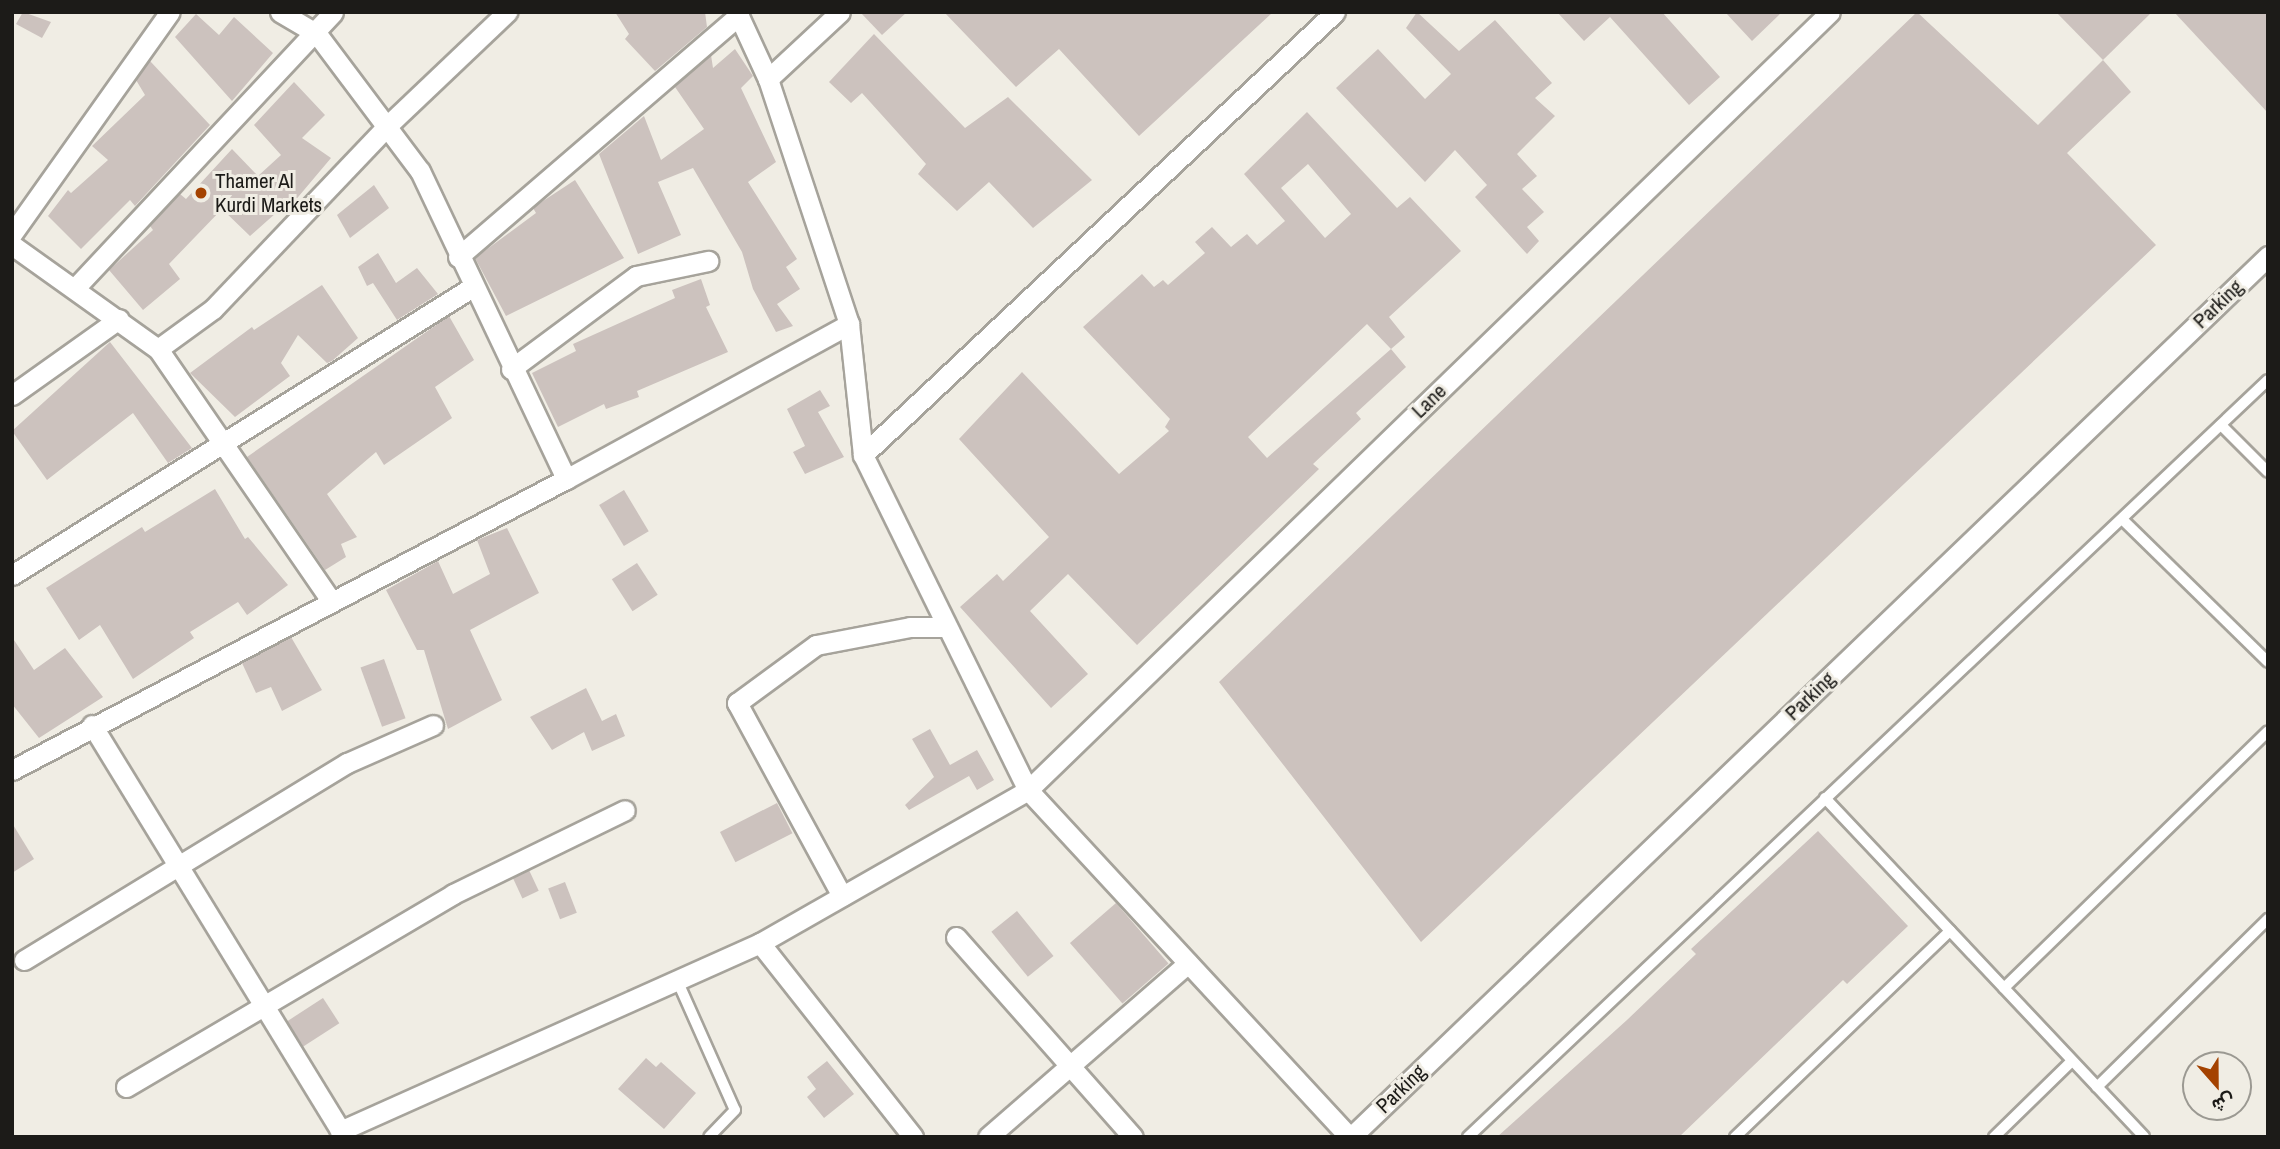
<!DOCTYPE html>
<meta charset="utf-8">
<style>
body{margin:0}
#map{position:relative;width:2280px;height:1149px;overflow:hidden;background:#f0ede4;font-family:"Archivo Narrow",Vazirmatn,sans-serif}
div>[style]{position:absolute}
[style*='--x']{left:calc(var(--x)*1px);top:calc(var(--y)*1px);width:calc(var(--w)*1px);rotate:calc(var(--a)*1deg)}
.building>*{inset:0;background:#ccc2be;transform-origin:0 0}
.roads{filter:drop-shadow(2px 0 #a6a39b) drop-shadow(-2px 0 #a6a39b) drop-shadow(0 2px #a6a39b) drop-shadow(0 -2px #a6a39b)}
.lane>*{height:10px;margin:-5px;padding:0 5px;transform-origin:5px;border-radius:5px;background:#fff}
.street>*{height:19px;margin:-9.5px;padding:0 9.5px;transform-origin:9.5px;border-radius:9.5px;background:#fff}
.dots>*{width:19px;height:19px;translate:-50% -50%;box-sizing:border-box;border:4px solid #f0ede4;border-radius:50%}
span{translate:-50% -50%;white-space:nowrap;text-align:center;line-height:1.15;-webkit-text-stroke:6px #f0ede4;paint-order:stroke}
.poi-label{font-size:21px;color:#1c1b18}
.left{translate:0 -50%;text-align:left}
.street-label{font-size:21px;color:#1c1b18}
.frame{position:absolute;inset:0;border:14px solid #1c1b18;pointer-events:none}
.north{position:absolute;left:2182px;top:1051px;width:70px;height:70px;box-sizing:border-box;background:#f0ede4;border:2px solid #9b9992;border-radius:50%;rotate:159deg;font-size:19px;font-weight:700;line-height:28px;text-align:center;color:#1c1b18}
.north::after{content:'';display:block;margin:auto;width:24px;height:32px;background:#a44200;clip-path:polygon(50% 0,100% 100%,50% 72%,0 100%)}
</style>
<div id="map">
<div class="building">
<div style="clip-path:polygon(23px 12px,51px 22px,42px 38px,16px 24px)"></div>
<div style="clip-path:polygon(615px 12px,705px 12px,707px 27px,655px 71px,625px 39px,629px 34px)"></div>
<div style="clip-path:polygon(860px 12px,907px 12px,882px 35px)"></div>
<div style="clip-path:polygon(944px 12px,1273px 12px,1139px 136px,1059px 49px,1016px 87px)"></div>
<div style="clip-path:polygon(1417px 12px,1459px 51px,1495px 20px,1552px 83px,1535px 98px,1555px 116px,1517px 154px,1537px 176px,1522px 189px,1544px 212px,1527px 227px,1539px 241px,1527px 254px,1475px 197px,1487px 185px,1455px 150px,1425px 182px,1336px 88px,1378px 49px,1425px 99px,1451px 74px,1406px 28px)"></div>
<div style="clip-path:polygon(1557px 12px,1662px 12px,1720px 77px,1689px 105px,1610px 17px,1584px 41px)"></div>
<div style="clip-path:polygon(1725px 12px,1782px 12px,1752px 41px)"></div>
<div style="clip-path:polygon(1917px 12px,2038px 125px,2103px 60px,2131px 92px,2067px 153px,2156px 245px,1421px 942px,1219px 682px)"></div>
<div style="clip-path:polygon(2056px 12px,2152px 12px,2103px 60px)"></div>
<div style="clip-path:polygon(2174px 12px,2268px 12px,2268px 113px)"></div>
<div style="clip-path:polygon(196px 14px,219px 35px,234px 17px,273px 53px,232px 101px,175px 37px)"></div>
<div style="clip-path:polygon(874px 34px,965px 128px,1008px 97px,1092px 180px,1033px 228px,989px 182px,957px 211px,918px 174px,926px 164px,862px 93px,851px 103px,829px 82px)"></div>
<div style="clip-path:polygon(735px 49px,753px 76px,741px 88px,776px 162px,748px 182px,797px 259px,786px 267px,800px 289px,777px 304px,793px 326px,776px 332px,753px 289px,742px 252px,693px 168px,658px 182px,681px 235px,638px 254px,599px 154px,644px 116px,661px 160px,704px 129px,675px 87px,711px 55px,713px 68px)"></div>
<div style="clip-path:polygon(150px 61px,210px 125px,135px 206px,130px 200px,81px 249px,48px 216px,68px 190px,71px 193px,108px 160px,92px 146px,145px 95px,136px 80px)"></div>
<div style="clip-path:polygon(294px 82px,325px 115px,302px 138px,331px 158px,288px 209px,285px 205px,250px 236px,222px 209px,169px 264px,180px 279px,143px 310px,109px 270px,153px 230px,150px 226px,180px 194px,186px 199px,232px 149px,258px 176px,281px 155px,254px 125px)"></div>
<div style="clip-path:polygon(evenodd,1307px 112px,1397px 208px,1410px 197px,1461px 251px,1389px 317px,1405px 337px,1391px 349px,1406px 367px,1356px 413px,1361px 419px,1313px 464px,1319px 469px,1137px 645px,1068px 574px,1030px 611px,1088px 674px,1051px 708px,960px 607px,997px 574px,1003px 581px,1049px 537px,959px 439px,1022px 372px,1119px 474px,1169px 431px,1165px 427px,1170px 419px,1083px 327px,1142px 274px,1154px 287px,1163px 280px,1168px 285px,1205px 253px,1195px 242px,1212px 227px,1231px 247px,1247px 234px,1257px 245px,1285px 221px,1244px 174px,1307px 112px,1308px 164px,1351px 214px,1325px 238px,1281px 188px,1308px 164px,1307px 112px,1367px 324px,1391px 349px,1267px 458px,1248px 437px,1367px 324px)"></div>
<div style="clip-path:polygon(575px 180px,624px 258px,506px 316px,475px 258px,536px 213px,533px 208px,540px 203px)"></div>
<div style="clip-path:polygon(374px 185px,389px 208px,350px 238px,337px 215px)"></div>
<div style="clip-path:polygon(378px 253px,396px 283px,417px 268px,438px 294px,397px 320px,373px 283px,367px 286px,358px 267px)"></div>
<div style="clip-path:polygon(701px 279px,710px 305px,706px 307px,728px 352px,637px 391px,639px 397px,606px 409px,604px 404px,558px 427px,532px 373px,576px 351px,573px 344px,675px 298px,672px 290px)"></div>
<div style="clip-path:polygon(322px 285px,358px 338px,332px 361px,327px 363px,298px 335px,281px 363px,290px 376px,235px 417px,190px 373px,252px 327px,254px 330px)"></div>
<div style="clip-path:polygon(449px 316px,474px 360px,435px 387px,452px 418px,384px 465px,376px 452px,327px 494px,357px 537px,341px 544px,346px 557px,325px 570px,247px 457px)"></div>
<div style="clip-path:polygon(110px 342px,192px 448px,168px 463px,133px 413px,47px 480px,12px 431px)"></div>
<div style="clip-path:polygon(820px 390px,830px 406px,818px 412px,844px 457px,805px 474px,793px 452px,805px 446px,787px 409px)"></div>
<div style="clip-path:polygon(215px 489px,245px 539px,248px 537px,288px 585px,247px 615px,238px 602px,190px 632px,194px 638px,133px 679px,100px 625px,79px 640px,46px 588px,142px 527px,145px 532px)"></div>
<div style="left:624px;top:490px;width:48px;height:29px;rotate:59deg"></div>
<div style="clip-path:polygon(507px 528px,539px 593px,470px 630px,502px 700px,448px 729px,424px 650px,417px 650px,386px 590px,438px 561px,453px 594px,490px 574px,477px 540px)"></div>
<div style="left:637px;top:563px;width:38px;height:30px;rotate:57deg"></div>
<div style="clip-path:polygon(12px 637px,34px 670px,65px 648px,103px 697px,39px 738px,12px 704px)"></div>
<div style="clip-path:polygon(291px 637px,322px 690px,282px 711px,271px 687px,256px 693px,242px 663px)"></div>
<div style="left:384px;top:659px;width:63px;height:25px;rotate:70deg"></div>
<div style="clip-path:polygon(586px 688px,602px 721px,616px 714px,625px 736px,592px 751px,584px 732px,552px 750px,530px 717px)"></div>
<div style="clip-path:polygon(930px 729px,950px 765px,977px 750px,994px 780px,977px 790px,969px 776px,909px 810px,905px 805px,934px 777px,912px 739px)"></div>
<div style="left:777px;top:803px;width:34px;height:64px;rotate:63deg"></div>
<div style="clip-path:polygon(12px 823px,34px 859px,12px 873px)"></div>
<div style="clip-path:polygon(1818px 831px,1908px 926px,1847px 984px,1843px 980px,1679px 1137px,1497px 1137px,1627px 1020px,1696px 954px,1691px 949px)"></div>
<div style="left:529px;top:870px;width:23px;height:18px;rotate:65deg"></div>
<div style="left:565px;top:882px;width:33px;height:18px;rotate:69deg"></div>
<div style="left:1116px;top:903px;width:80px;height:61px;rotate:49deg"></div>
<div style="left:1017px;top:911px;width:58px;height:33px;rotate:51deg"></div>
<div style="left:323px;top:998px;width:30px;height:43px;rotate:57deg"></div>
<div style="clip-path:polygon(646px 1058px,656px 1067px,661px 1062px,696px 1093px,664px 1129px,618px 1089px)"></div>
<div style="clip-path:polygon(827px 1061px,854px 1094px,824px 1118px,807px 1097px,816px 1089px,807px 1077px)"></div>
</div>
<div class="roads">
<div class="lane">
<div style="--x:2221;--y:425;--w:66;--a:45"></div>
<div style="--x:2122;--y:519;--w:204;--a:44.4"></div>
<div style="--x:1825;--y:798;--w:465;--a:46.7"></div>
<div style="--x:677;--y:980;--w:142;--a:66"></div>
<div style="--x:735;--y:1110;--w:37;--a:134"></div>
<div style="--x:2004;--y:988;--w:368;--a:-44.2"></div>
<div style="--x:2097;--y:1087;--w:240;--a:-44.5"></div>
<div style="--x:1468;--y:1137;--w:1101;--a:-43.42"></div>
<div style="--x:1735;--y:1137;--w:298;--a:-43.8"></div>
<div style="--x:1994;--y:1137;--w:109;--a:-44.3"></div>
</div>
<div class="street">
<div style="--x:280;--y:12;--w:43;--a:30.7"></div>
<div style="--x:317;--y:34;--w:171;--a:53.1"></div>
<div style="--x:420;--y:171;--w:341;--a:64.6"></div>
<div style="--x:737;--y:12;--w:74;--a:65.2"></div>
<div style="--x:768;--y:79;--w:258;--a:71.7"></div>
<div style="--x:849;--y:324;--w:132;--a:83.9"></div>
<div style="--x:863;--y:455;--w:373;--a:63.8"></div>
<div style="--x:1028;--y:790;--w:473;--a:47.2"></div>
<div style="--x:768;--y:79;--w:98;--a:-42.9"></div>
<div style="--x:12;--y:234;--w:272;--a:-54.6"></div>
<div style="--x:12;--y:245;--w:179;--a:35.5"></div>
<div style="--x:158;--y:349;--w:306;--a:55.5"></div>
<div style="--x:458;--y:257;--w:371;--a:-40.7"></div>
<div style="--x:76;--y:287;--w:376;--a:-46.9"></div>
<div style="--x:158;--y:349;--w:68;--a:-36"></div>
<div style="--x:213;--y:309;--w:253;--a:-46.4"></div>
<div style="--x:387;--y:126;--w:166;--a:-43.5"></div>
<div style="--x:511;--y:369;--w:156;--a:-36.6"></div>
<div style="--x:636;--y:276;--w:74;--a:-11.8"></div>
<div style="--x:12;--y:395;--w:131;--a:-35.4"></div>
<div style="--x:863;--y:455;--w:647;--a:-43.18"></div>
<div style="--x:12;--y:575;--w:541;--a:-32.02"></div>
<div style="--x:92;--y:725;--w:483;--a:58.5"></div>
<div style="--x:12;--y:770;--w:626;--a:-27.71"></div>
<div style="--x:566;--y:479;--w:323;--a:-28.7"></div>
<div style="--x:842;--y:896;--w:220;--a:-118.5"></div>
<div style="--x:737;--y:703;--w:98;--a:-36.3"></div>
<div style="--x:816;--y:645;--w:96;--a:-10.8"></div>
<div style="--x:910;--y:627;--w:37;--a:0"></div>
<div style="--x:956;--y:937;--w:267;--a:48.5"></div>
<div style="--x:760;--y:943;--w:247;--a:51.7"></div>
<div style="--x:24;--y:960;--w:378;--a:-31.4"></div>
<div style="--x:347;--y:763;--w:94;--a:-23.8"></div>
<div style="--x:126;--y:1087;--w:380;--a:-30.5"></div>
<div style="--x:453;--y:894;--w:191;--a:-26"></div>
<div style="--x:340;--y:1131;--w:460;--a:-24.1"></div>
<div style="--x:760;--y:943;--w:309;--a:-29.7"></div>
<div style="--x:1028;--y:790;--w:1117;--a:-44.13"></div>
<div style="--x:988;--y:1137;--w:265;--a:-41"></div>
<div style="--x:1351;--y:1137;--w:1272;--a:-43.85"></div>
</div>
</div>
<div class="dots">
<div style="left:201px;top:193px;background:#a44200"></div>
</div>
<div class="poi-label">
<span class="left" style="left:215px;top:193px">Thamer Al<br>Kurdi Markets</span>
</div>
<div class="street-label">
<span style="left:2218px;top:304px;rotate:-44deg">Parking</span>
<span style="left:1429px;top:401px;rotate:-44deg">Lane</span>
<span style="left:1810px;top:696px;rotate:-44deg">Parking</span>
<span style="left:1401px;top:1089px;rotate:-44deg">Parking</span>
</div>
<div class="frame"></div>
<div class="north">ش</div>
</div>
